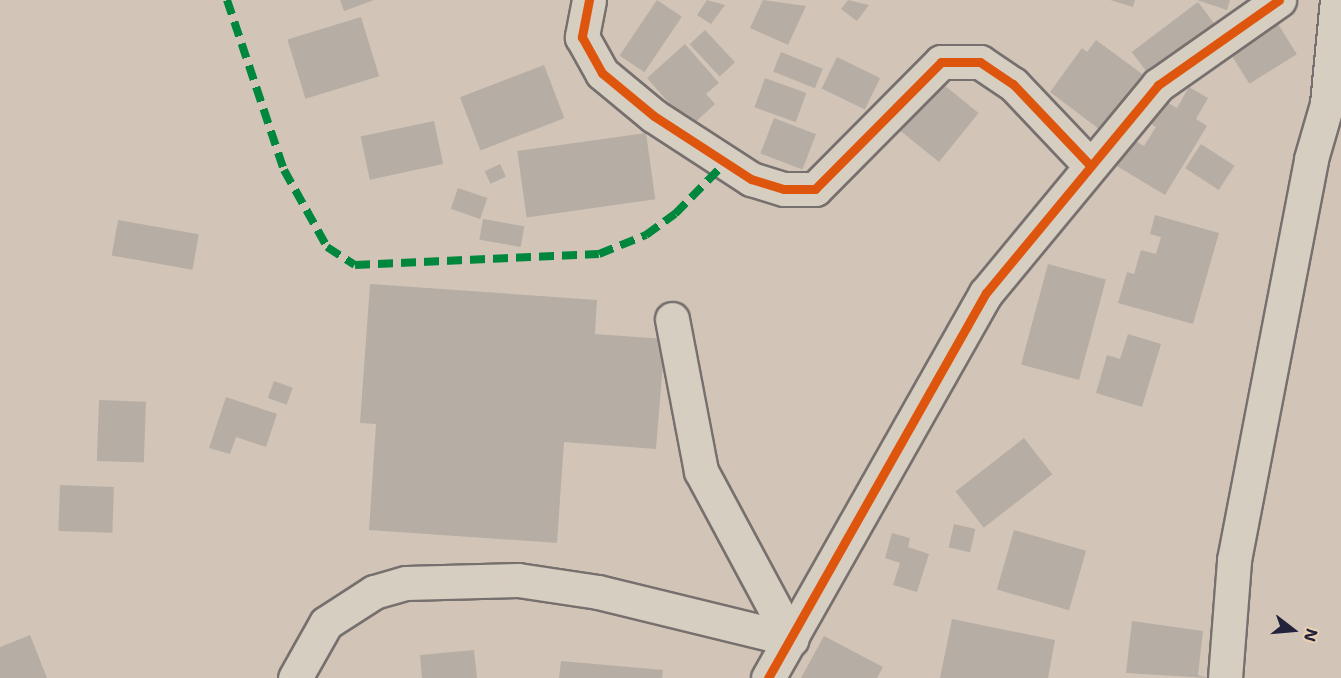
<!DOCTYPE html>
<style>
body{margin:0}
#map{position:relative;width:1341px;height:678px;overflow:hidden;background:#d2c5b7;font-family:"Shantell Sans",sans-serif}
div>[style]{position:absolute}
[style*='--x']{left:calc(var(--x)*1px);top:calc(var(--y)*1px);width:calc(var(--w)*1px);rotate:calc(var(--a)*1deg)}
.building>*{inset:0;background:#b6ada4;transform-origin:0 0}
.roads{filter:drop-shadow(2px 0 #76706e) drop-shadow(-2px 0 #76706e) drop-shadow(0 2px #76706e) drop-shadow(0 -2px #76706e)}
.street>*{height:33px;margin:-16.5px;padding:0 16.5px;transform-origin:16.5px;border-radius:16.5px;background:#d7cec2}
.quiet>*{height:8px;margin-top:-4px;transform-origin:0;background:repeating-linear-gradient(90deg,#00873e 0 15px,transparent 0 23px)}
.cycleway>*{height:9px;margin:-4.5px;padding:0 4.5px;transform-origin:4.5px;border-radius:4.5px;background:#de560e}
span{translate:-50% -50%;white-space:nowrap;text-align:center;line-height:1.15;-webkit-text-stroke:6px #ead1b2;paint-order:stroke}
.north{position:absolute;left:1263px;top:600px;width:60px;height:60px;-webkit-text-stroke:4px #ead1b2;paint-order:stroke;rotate:106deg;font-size:16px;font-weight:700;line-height:24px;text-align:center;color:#22223b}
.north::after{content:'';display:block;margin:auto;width:21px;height:27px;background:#22223b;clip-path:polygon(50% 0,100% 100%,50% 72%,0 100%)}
</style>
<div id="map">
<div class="building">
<div style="clip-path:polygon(340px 0,374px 0,344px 11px)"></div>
<div style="left:657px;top:0;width:30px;height:67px;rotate:34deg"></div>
<div style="clip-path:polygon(707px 0,725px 5px,711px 24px,697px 15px)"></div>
<div style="clip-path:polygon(763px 0,806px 6px,788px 45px,750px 28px)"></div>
<div style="clip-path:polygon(848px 0,869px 5px,857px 21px,841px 9px)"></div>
<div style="clip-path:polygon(1110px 0,1135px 0,1133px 7px)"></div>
<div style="clip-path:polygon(1197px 0,1230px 0,1227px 10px)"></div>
<div style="left:1198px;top:2px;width:30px;height:83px;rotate:53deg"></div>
<div style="left:1273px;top:16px;width:45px;height:56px;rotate:58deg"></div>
<div style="left:361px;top:17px;width:62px;height:77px;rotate:73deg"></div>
<div style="left:705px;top:30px;width:44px;height:21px;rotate:47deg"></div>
<div style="clip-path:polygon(1096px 40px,1149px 79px,1107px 135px,1050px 92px,1082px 48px,1087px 52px)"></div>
<div style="clip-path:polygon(685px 44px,719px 83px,706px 94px,715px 104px,690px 127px,647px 78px)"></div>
<div style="left:781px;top:52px;width:45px;height:21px;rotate:22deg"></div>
<div style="left:837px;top:57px;width:48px;height:35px;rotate:26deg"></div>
<div style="left:544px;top:65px;width:57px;height:90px;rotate:69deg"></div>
<div style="left:765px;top:78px;width:44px;height:31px;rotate:20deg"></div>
<div style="left:939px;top:81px;width:51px;height:63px;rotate:39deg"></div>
<div style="clip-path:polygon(1189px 87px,1208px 98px,1196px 119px,1207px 126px,1165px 195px,1115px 165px,1130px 138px,1144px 146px,1156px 127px,1148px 122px,1162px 99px,1177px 108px)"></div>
<div style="left:774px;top:118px;width:45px;height:38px;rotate:21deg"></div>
<div style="left:434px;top:121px;width:44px;height:75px;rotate:78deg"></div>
<div style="left:646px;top:133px;width:67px;height:130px;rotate:82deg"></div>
<div style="left:1201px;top:144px;width:40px;height:29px;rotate:33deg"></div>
<div style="left:500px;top:164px;width:14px;height:17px;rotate:65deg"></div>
<div style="left:458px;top:188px;width:31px;height:22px;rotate:19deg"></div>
<div style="clip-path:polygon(1155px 215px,1219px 233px,1193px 324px,1118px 303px,1127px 272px,1134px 274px,1141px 250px,1156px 254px,1161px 237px,1150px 234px)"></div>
<div style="left:483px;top:219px;width:42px;height:21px;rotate:10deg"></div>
<div style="left:118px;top:220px;width:82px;height:36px;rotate:10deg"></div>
<div style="left:1048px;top:264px;width:60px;height:104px;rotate:15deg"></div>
<div style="clip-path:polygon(370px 284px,597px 300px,595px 334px,665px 339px,656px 449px,564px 442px,557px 543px,369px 530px,376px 424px,360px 423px)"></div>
<div style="clip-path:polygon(1128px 334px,1161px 344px,1142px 407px,1096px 393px,1107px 355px,1120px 359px)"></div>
<div style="left:274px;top:381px;width:20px;height:18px;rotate:20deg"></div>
<div style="clip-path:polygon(226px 397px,277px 414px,266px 447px,236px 437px,230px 454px,209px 448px)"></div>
<div style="left:99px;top:400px;width:47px;height:61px;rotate:2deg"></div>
<div style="left:1024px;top:438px;width:46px;height:87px;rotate:52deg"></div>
<div style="left:60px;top:485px;width:54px;height:46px;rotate:2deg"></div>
<div style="left:954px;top:524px;width:22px;height:24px;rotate:13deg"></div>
<div style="left:1014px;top:530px;width:75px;height:62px;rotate:16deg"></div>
<div style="clip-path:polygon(892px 533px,910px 538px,908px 547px,929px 554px,917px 592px,893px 585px,900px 563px,885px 558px)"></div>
<div style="clip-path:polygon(952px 619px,1055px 640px,1048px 678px,940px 678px)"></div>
<div style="clip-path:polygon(1132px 621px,1203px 631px,1198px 675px,1208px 678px,1126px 673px)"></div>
<div style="clip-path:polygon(30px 635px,47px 678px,0 678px,0 647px)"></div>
<div style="clip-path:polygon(824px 636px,883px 667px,877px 678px,801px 678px)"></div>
<div style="clip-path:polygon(474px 650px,477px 678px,422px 678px,420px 655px)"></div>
<div style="clip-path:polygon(561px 661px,663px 670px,662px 678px,559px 678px)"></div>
</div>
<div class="roads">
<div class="street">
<div style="--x:589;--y:0;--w:38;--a:101"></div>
<div style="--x:582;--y:37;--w:41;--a:60.9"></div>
<div style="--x:602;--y:73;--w:67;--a:39.6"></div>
<div style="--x:654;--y:116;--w:116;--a:33"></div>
<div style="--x:751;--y:179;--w:34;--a:17"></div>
<div style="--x:784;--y:189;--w:31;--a:0"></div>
<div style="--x:815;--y:189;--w:179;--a:-45.2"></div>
<div style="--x:941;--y:62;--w:39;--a:0"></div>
<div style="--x:980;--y:62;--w:40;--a:34"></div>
<div style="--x:1013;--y:84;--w:110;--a:46.5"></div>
<div style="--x:672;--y:319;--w:155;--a:79.2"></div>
<div style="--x:701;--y:471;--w:191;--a:61.8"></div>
<div style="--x:295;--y:678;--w:63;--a:-60.6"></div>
<div style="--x:326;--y:623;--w:57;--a:-32.9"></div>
<div style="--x:374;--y:592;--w:33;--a:-16"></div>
<div style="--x:406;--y:583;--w:112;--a:-1.5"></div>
<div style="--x:518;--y:580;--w:81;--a:8.5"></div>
<div style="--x:598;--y:592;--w:199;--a:13.7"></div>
<div style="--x:768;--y:678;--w:442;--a:-60.5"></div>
<div style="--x:986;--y:293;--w:270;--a:-50.4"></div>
<div style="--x:1158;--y:85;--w:148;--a:-35.1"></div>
<div style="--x:1225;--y:678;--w:118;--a:-85.6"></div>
<div style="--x:1234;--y:560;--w:408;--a:-79.1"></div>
<div style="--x:1311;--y:159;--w:57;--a:-73.8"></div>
<div style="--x:1327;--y:104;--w:104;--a:-84.5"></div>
</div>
</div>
<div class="quiet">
<div style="--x:227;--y:0;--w:179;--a:71.5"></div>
<div style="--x:284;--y:170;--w:88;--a:60.8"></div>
<div style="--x:327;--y:247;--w:33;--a:33"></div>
<div style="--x:355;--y:265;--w:244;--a:-2.6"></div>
<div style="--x:599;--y:254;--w:51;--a:-22"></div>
<div style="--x:646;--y:235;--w:36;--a:-36"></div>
<div style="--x:675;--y:214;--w:73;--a:-45.6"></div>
</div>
<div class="cycleway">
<div style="--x:589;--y:0;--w:38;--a:101"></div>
<div style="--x:582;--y:37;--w:41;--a:60.9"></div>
<div style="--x:602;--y:73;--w:67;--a:39.6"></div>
<div style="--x:654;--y:116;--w:116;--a:33"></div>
<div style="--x:751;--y:179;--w:34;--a:17"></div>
<div style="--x:784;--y:189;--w:31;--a:0"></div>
<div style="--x:815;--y:189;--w:179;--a:-45.2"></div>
<div style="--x:941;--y:62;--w:39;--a:0"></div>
<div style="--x:980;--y:62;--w:40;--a:34"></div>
<div style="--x:1013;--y:84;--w:110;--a:46.5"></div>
<div style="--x:768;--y:678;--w:442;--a:-60.5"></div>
<div style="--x:986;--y:293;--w:270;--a:-50.4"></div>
<div style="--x:1158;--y:85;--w:148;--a:-35.1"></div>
</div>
<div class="north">N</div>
</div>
